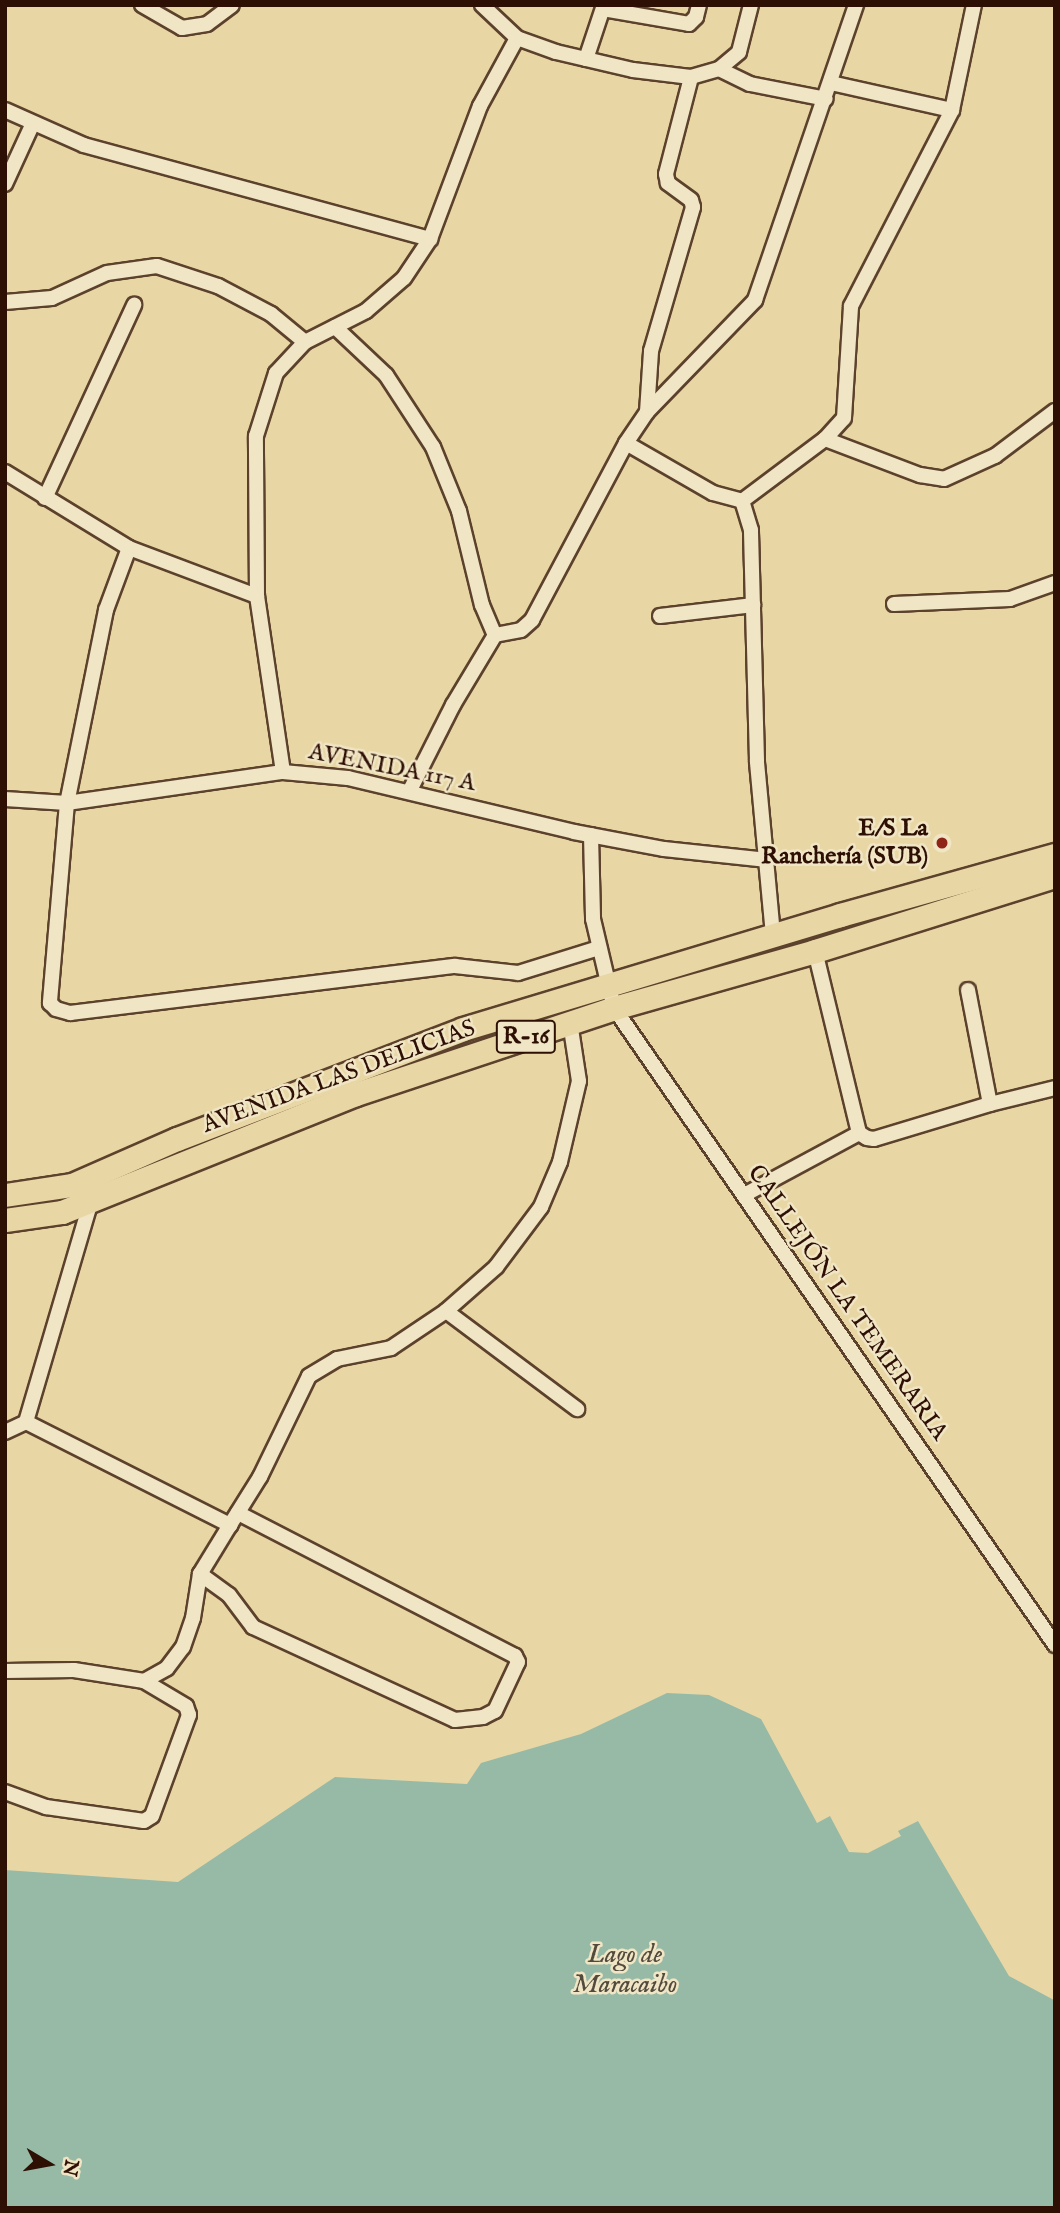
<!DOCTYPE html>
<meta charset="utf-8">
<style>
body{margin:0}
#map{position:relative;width:1060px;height:2213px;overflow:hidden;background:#e8d7a5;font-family:"IM FELL English",serif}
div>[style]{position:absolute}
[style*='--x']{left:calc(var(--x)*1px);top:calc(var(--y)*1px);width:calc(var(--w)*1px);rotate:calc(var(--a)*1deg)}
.water>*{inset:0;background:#97baa7}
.roads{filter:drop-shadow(2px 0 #5c412c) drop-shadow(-2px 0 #5c412c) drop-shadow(0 2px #5c412c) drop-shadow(0 -2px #5c412c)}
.street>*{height:14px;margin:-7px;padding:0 7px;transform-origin:7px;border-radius:7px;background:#f0e5c4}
.primary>*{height:23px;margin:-11.5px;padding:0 11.5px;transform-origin:11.5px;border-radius:11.5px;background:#e8d7a5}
.dots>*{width:19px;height:19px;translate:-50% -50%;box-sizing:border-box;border:4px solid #f0e5c4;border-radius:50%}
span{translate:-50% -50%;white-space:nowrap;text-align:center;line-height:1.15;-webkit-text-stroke:5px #f0e5c4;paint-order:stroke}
.shield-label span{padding:2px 5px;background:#f0e5c4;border:2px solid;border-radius:5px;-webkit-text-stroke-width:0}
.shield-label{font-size:23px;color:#2d0f04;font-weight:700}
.street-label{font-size:24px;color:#2d0f04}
.poi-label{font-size:24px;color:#2d0f04;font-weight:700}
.right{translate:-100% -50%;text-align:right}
.water-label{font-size:26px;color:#524b3d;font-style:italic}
.frame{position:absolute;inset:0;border:7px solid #2d0f04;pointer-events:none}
.north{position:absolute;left:14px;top:2129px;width:70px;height:70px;-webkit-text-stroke:5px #f0e5c4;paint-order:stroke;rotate:100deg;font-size:19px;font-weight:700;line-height:28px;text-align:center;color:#2d0f04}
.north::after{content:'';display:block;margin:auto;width:24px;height:32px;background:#2d0f04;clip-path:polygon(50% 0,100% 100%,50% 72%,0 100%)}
</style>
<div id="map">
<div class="water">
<div style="clip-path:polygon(667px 1693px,709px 1695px,761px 1719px,817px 1823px,830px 1816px,849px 1852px,868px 1853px,901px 1836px,898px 1831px,918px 1821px,1009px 1976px,1054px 2000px,1055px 2208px,5px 2208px,5px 1870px,178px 1882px,335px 1777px,467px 1784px,481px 1763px,581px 1734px)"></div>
</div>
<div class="roads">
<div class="street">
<div style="--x:142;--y:5;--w:46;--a:29.9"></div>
<div style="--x:182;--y:28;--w:25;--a:-9"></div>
<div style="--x:207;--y:24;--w:31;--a:-37"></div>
<div style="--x:482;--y:5;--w:48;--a:43.3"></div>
<div style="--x:517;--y:38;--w:41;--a:19.7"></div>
<div style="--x:556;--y:52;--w:79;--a:13.2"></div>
<div style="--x:633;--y:70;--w:58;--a:6.9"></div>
<div style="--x:691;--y:77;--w:29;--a:-16"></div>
<div style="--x:719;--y:69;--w:26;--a:-40"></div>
<div style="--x:739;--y:52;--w:49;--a:-75.7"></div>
<div style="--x:603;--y:9;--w:87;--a:9.9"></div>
<div style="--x:689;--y:24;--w:10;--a:-45"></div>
<div style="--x:696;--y:17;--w:12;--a:-76"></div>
<div style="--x:586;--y:59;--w:57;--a:-71.6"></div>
<div style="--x:719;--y:69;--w:34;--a:26"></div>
<div style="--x:750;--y:84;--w:77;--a:11.2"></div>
<div style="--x:831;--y:83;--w:124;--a:12.6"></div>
<div style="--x:5;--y:110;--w:86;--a:23.9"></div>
<div style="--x:84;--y:145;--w:359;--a:15.2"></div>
<div style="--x:5;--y:184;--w:67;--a:-65.3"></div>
<div style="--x:5;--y:302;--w:47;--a:-4.9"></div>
<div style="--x:52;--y:298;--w:60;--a:-24.4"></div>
<div style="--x:107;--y:273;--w:50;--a:-8"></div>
<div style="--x:157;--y:266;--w:64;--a:18.2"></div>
<div style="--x:218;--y:286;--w:60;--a:27.8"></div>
<div style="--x:271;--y:314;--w:44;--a:39.5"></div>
<div style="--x:335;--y:327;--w:70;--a:43.3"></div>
<div style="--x:386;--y:375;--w:86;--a:56.9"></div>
<div style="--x:433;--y:447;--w:69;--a:67.9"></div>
<div style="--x:459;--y:511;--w:97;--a:76.3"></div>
<div style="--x:482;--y:605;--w:33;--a:67"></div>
<div style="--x:495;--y:635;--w:82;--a:121"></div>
<div style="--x:453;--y:705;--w:97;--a:116.8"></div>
<div style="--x:647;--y:412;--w:156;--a:-46"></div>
<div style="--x:755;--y:300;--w:312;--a:-71.1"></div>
<div style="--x:825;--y:439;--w:102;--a:20.8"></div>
<div style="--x:920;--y:475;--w:24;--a:9"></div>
<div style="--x:944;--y:479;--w:56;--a:-24.3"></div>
<div style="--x:995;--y:456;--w:75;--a:-36.9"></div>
<div style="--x:626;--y:443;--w:100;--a:29.9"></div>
<div style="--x:713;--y:493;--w:30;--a:15"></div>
<div style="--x:5;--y:472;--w:145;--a:31.5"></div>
<div style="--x:129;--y:548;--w:137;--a:20.6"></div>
<div style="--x:45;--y:498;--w:213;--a:-65.2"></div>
<div style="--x:129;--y:548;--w:66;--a:110.4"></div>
<div style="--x:106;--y:610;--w:197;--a:101.4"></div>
<div style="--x:67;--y:803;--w:201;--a:94.9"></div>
<div style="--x:50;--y:1003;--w:8;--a:45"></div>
<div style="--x:56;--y:1009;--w:15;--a:16"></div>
<div style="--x:70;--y:1013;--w:388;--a:-7"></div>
<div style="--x:455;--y:966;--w:63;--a:6.3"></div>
<div style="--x:518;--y:973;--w:85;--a:-17.2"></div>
<div style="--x:894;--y:604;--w:116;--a:-2.5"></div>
<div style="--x:1010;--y:599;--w:48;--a:-19.6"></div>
<div style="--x:660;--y:616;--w:94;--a:-6.7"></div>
<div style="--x:495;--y:635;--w:26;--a:-11"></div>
<div style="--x:521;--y:630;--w:15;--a:-42"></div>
<div style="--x:532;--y:620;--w:200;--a:-62"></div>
<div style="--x:626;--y:443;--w:37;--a:-56"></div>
<div style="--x:647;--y:412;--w:61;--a:-86.2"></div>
<div style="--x:651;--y:351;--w:150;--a:-73.7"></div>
<div style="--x:693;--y:207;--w:7;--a:-106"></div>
<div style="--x:691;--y:200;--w:29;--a:-144"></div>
<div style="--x:668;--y:183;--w:9;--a:-103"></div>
<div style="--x:666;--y:174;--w:100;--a:-75.5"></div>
<div style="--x:283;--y:772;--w:178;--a:-98.4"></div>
<div style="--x:257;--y:596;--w:160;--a:-90.4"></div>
<div style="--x:256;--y:436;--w:66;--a:-72.4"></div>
<div style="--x:276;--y:373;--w:42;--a:-46.9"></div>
<div style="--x:305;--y:342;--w:68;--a:-26.9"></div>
<div style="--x:366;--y:311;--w:50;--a:-41"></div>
<div style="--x:404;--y:278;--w:47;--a:-56.3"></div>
<div style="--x:430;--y:239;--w:142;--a:-69.4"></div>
<div style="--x:480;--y:106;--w:77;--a:-61.4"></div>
<div style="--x:5;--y:799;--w:62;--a:3.7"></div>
<div style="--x:67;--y:803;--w:218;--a:-8.2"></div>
<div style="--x:283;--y:772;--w:65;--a:5.3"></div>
<div style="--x:348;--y:778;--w:232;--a:13.4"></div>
<div style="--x:574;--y:832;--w:92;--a:10.7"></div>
<div style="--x:664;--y:849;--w:104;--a:6.1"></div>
<div style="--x:591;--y:835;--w:84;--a:88.6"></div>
<div style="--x:593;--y:919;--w:91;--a:76.7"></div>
<div style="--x:614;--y:1008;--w:775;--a:55.3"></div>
<div style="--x:773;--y:935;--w:175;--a:-95.3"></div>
<div style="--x:757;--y:761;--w:231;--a:-91.5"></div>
<div style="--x:751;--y:530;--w:30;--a:-107"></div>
<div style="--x:742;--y:501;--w:104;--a:-36.8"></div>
<div style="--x:825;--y:439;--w:28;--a:-48"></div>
<div style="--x:844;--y:418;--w:112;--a:-86.4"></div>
<div style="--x:851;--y:306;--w:220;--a:-62.7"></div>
<div style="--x:952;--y:110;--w:107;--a:-78.2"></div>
<div style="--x:815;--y:951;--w:187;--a:76.4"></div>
<div style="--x:859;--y:1133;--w:9;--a:32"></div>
<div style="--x:867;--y:1138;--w:7;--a:8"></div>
<div style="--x:874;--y:1139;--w:121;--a:-16.8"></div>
<div style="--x:990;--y:1104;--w:67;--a:-13.8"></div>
<div style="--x:968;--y:990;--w:116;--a:79.1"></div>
<div style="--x:744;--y:1195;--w:131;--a:-28.3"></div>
<div style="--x:91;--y:1201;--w:230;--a:106.4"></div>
<div style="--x:26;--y:1422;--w:229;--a:26.8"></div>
<div style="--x:230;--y:1525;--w:57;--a:-58"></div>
<div style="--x:260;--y:1477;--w:112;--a:-64.1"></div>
<div style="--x:309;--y:1376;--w:33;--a:-31"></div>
<div style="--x:337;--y:1359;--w:55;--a:-11.5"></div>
<div style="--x:391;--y:1348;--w:66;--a:-33.9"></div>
<div style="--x:446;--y:1311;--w:67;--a:-41.3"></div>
<div style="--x:496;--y:1267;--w:75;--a:-53.1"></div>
<div style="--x:541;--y:1207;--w:49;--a:-67.1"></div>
<div style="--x:560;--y:1162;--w:83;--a:-76.8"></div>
<div style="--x:579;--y:1081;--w:60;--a:-98.7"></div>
<div style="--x:446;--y:1311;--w:164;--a:36.8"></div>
<div style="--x:5;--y:1432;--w:23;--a:-25"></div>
<div style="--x:200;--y:1574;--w:36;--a:36"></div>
<div style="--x:229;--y:1595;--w:40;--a:53"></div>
<div style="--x:253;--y:1627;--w:222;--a:24.7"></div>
<div style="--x:455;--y:1720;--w:28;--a:-6"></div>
<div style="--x:483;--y:1717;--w:13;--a:-27"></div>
<div style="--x:495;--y:1711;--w:54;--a:-64.9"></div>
<div style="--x:518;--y:1662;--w:7;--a:-117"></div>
<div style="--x:515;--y:1656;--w:312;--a:-152.7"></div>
<div style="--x:5;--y:1671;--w:69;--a:-0.8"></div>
<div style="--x:74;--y:1670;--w:71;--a:8.9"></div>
<div style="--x:144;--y:1681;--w:26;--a:-29"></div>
<div style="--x:167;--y:1668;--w:26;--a:-53"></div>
<div style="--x:183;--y:1647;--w:31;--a:-71"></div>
<div style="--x:193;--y:1618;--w:45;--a:-81"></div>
<div style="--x:200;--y:1574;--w:57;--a:-58.5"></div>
<div style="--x:5;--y:1792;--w:44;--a:20.1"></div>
<div style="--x:46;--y:1807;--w:99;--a:8.1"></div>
<div style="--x:144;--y:1821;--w:9;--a:-32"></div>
<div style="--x:152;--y:1816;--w:108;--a:-69.9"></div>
<div style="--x:189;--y:1715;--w:9;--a:-108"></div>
<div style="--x:186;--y:1706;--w:49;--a:-149.2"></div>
</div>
<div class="primary">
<div style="--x:5;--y:1195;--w:68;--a:-8.5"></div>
<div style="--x:72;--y:1185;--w:115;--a:-23.7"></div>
<div style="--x:177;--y:1139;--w:306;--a:-21"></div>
<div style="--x:463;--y:1029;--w:394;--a:-16.8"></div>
<div style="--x:840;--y:915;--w:223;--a:-15.6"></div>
<div style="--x:5;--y:1220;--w:58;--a:-8"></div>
<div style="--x:62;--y:1212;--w:317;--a:-21.9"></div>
<div style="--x:356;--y:1094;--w:272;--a:-18.4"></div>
<div style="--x:614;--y:1008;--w:209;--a:-15.8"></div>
<div style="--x:815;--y:951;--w:251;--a:-17.4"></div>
</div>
</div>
<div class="dots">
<div style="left:942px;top:843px;background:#8f2418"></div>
</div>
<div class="shield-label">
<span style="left:526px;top:1037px">R-16</span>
</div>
<div class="street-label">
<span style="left:392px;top:768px;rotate:11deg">AVENIDA 117 A</span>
<span style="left:339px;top:1077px;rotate:-20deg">AVENIDA LAS DELICIAS</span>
<span style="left:847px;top:1303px;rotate:55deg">CALLEJÓN LA TEMERARIA</span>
</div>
<div class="poi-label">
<span class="right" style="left:928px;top:843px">E/S La<br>Ranchería (SUB)</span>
</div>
<div class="water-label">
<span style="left:625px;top:1970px">Lago de<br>Maracaibo</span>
</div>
<div class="frame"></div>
<div class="north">N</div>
</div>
